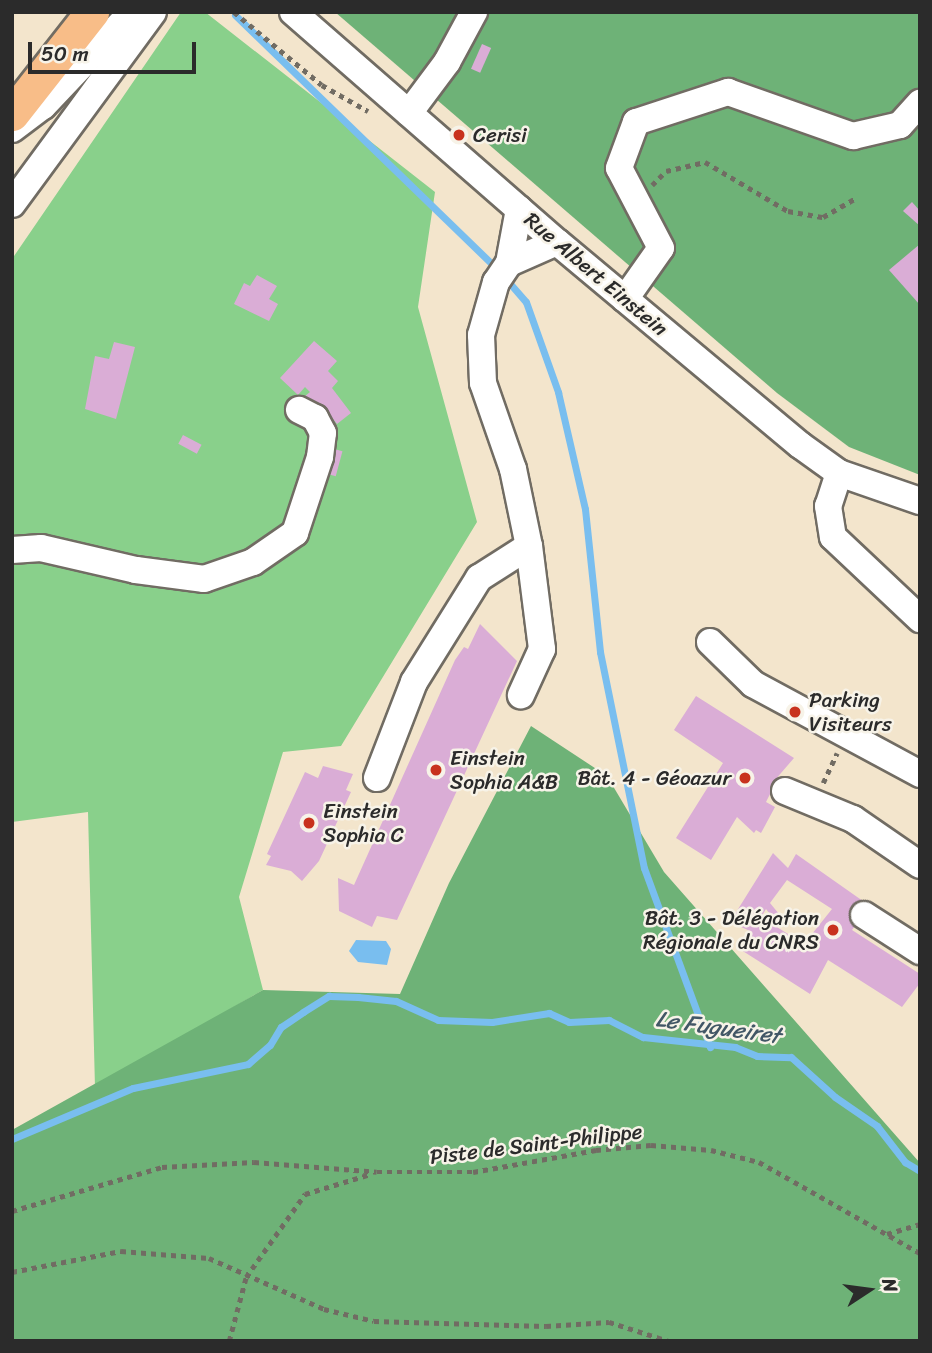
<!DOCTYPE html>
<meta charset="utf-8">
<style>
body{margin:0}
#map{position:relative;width:932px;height:1353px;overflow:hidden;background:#f3e5cc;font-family:Sriracha,sans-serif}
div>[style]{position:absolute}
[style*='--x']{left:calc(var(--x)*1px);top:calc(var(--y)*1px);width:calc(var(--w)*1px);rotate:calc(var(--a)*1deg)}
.green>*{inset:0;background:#89d08b}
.forest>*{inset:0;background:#6eb277}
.water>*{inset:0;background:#79beef}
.stream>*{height:7px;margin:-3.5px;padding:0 3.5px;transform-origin:3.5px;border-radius:3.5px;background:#79beef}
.building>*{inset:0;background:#daadd6;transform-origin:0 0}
.path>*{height:4.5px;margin-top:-2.25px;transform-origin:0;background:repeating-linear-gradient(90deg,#716c63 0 5px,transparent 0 10px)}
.roads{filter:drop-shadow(2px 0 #716c63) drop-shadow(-2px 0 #716c63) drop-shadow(0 2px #716c63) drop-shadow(0 -2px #716c63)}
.minor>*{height:26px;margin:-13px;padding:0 13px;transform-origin:13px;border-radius:13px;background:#fff}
.major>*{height:33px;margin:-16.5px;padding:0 16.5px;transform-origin:16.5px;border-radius:16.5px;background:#f8bd88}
.dots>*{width:19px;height:19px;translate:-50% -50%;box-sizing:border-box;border:4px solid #f7f3e8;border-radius:50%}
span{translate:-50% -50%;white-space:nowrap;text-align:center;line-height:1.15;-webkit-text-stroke:5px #f7f3e8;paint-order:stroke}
.poi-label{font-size:21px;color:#2b2b2b}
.left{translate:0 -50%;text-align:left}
.right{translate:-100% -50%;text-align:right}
.street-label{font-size:21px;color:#2b2b2b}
.water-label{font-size:23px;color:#425766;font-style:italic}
.frame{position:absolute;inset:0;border:14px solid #2b2b2b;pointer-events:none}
.north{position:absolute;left:834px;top:1255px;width:70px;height:70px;-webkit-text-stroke:5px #f7f3e8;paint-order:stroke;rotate:77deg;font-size:19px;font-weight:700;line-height:28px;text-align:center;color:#2b2b2b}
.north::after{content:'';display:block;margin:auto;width:24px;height:32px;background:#2b2b2b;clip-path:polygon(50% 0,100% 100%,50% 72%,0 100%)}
.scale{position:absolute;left:28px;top:42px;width:168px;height:32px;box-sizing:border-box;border:4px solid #2b2b2b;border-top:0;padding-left:9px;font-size:21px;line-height:24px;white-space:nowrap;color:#2b2b2b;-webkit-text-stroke:5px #f7f3e8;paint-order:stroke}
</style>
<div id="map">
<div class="green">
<div style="clip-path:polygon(181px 12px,205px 12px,435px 192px,418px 307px,477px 522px,341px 746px,283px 752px,239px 897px,263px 990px,95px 1088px,88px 812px,12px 822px,12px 259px)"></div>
</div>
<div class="forest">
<div style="clip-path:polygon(335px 12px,920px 12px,920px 475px,849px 447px,777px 393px)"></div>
<div style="clip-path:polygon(531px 726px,607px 776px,664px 872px,920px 1163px,920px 1341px,12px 1341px,12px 1130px,263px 990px,400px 994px,449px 883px)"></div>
</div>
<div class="water">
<div style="clip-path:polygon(356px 940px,386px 941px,391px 949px,387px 965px,358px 962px,349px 951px)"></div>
</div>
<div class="stream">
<div style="--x:235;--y:15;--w:366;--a:44.1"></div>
<div style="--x:506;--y:279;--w:30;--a:49"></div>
<div style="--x:526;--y:302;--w:96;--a:70.4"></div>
<div style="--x:558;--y:392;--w:120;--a:77"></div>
<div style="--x:585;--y:509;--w:144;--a:84"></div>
<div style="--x:600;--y:652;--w:220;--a:78.5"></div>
<div style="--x:644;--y:868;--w:191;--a:69.8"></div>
<div style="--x:12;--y:1139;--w:131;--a:-22.9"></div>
<div style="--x:133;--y:1088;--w:117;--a:-11.8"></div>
<div style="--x:248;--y:1064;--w:29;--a:-41"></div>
<div style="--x:270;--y:1045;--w:21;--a:-59"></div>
<div style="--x:281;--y:1027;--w:27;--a:-34"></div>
<div style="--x:303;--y:1012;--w:31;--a:-32"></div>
<div style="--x:329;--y:996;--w:29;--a:2"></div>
<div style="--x:358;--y:997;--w:38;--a:6"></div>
<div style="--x:396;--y:1001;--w:46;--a:24.3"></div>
<div style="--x:438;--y:1020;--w:54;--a:2.1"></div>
<div style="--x:492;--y:1022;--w:58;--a:-9"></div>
<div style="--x:549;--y:1013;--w:22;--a:24"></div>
<div style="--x:569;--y:1022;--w:40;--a:-2.9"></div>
<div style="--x:609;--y:1020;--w:38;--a:27"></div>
<div style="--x:643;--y:1037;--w:93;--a:6.2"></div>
<div style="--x:735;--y:1047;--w:24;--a:22"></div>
<div style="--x:757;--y:1056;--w:34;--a:2"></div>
<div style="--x:791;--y:1057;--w:59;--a:42.3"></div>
<div style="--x:835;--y:1097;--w:51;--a:34.6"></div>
<div style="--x:877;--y:1126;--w:46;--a:52.1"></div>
<div style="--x:905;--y:1162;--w:17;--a:31"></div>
</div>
<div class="building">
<div style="left:482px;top:44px;width:10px;height:27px;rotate:24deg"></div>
<div style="clip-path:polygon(912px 202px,920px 211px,920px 226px,903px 211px)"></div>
<div style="clip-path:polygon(920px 244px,920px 305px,889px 270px)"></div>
<div style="clip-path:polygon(257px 275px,277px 286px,269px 299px,278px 304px,269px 321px,234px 304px,244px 283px,250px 286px)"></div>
<div style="clip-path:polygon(314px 341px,337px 361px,328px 371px,338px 381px,332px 388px,351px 413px,337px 424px,325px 409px,320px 414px,304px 397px,310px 392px,305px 387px,298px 395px,280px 378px)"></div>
<div style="clip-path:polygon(114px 342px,135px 347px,116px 419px,85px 409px,95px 356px,109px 359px)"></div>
<div style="left:183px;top:435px;width:21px;height:10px;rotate:28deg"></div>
<div style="left:327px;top:447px;width:16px;height:26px;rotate:15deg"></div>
<div style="clip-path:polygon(480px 624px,517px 661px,397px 920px,377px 916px,372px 927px,339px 911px,338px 878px,354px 885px,455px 660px,464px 647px,468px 649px)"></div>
<div style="clip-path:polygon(696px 696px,794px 758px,775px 780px,789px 787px,780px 796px,771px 792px,766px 802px,775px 807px,761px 833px,756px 830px,754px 833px,737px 817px,711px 860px,676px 838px,723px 763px,674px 730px)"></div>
<div style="clip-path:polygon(323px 766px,353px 774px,346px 790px,351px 792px,319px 861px,302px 881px,291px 871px,266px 865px,271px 856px,267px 854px,305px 772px,318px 778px)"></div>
<div style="clip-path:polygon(evenodd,773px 853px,788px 868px,796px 854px,870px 906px,852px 930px,920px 974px,920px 983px,902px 1007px,828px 960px,810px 994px,738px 948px,750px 931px,730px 922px,773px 853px,787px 880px,832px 909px,804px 944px,761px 917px,766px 909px,773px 918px,779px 914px,770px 903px,787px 880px)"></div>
</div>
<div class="path">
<div style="--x:234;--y:12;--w:114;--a:39.7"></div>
<div style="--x:322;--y:85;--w:53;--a:29.5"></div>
<div style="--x:652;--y:185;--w:20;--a:-45"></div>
<div style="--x:666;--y:171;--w:40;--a:-13"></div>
<div style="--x:705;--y:162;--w:96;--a:30.6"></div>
<div style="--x:788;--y:211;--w:36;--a:10"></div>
<div style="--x:823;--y:217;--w:38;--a:-30"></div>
<div style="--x:823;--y:783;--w:33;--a:-65"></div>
<div style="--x:12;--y:1211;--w:156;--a:-16.3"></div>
<div style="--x:162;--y:1167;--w:92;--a:-3.1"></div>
<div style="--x:254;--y:1162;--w:123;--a:4.6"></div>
<div style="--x:377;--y:1172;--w:96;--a:0"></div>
<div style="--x:473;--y:1172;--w:125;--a:-10.1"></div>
<div style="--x:596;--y:1150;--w:55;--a:-5.2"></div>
<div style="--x:651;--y:1145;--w:60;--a:4.8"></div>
<div style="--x:711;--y:1150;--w:49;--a:14"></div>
<div style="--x:759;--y:1162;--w:185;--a:29.5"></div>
<div style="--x:887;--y:1234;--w:34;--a:-17"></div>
<div style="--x:12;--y:1272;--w:111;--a:-10.9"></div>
<div style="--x:121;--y:1251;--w:88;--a:4.5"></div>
<div style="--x:209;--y:1258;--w:126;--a:23.9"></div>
<div style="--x:324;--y:1309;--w:51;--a:13.5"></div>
<div style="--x:374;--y:1321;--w:172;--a:1.7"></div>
<div style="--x:546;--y:1326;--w:63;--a:-3.6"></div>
<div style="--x:609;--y:1322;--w:63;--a:17.6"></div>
<div style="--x:229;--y:1341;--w:66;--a:-75.1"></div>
<div style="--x:246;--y:1277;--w:102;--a:-54.6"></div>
<div style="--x:305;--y:1194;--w:69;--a:-16.9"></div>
</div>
<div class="roads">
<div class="minor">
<div style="--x:293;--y:12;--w:350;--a:41.1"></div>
<div style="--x:557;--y:242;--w:317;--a:39.9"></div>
<div style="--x:800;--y:445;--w:48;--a:35.7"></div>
<div style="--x:839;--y:473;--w:86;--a:19.1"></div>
<div style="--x:409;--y:113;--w:64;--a:-53.3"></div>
<div style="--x:447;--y:62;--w:57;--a:-61.6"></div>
<div style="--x:12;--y:129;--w:39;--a:-37"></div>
<div style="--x:43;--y:106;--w:129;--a:-46.6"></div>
<div style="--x:12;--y:204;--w:238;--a:-53.7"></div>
<div style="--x:519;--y:209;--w:55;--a:100.5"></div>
<div style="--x:509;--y:263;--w:23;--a:124"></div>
<div style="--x:496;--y:282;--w:55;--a:105.8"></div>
<div style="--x:481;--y:335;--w:48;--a:87.6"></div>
<div style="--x:483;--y:383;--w:91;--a:70.8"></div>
<div style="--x:513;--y:469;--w:79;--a:78.3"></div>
<div style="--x:529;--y:546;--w:104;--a:82.8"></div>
<div style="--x:542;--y:649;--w:51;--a:114.5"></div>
<div style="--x:509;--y:263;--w:52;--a:-23.6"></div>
<div style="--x:625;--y:299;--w:62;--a:-54.8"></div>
<div style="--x:661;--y:248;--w:90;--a:-117.7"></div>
<div style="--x:619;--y:168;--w:49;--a:-69.7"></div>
<div style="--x:636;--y:122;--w:97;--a:-18.1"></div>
<div style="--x:728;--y:92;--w:133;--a:19.4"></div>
<div style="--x:853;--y:136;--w:48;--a:-13.2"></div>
<div style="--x:900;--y:125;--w:30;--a:-48"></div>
<div style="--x:839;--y:473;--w:35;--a:108"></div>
<div style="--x:828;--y:506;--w:31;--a:81"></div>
<div style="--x:833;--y:537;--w:120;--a:43.3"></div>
<div style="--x:12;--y:550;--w:29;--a:-4"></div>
<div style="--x:41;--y:548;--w:98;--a:13"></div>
<div style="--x:136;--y:570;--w:69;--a:7.5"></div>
<div style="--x:204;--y:579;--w:52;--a:-19.1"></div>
<div style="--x:253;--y:562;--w:51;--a:-34.6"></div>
<div style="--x:295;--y:533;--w:80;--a:-71.8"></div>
<div style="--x:320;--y:457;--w:24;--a:-83"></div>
<div style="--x:323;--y:433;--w:17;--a:-118"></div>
<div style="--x:315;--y:418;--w:18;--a:-153"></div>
<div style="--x:710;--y:642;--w:60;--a:44.3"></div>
<div style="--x:753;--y:684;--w:190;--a:28.3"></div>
<div style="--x:377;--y:778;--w:103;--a:-68.9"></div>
<div style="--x:414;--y:682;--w:123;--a:-58"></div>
<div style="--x:479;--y:578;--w:59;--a:-32.6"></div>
<div style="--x:785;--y:791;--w:74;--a:22.4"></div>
<div style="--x:853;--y:819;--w:81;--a:34.5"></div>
<div style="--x:864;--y:915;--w:67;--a:32.7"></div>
</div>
<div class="major">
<div style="--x:12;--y:114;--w:130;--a:-51.9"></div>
</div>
</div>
<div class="dots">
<div style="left:459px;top:135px;background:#c8321e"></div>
<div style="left:795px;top:712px;background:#c8321e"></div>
<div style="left:436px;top:770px;background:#c8321e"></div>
<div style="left:745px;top:778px;background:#c8321e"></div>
<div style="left:309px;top:823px;background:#c8321e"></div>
<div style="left:833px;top:930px;background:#c8321e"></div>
</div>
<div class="poi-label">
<span class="left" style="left:473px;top:135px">Cerisi</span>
<span class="left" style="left:809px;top:712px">Parking<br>Visiteurs</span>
<span class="left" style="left:450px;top:770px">Einstein<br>Sophia A&amp;B</span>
<span class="right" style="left:731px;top:778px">Bât. 4 - Géoazur</span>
<span class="left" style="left:323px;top:823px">Einstein<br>Sophia C</span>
<span class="right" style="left:819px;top:930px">Bât. 3 - Délégation<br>Régionale du CNRS</span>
</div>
<div class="street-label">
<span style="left:596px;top:274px;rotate:40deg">Rue Albert Einstein</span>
<span style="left:536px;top:1144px;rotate:-7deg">Piste de Saint-Philippe</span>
</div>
<div class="water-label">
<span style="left:718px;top:1028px;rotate:8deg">Le Fugueiret</span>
</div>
<div class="frame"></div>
<div class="north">N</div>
<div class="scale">50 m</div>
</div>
